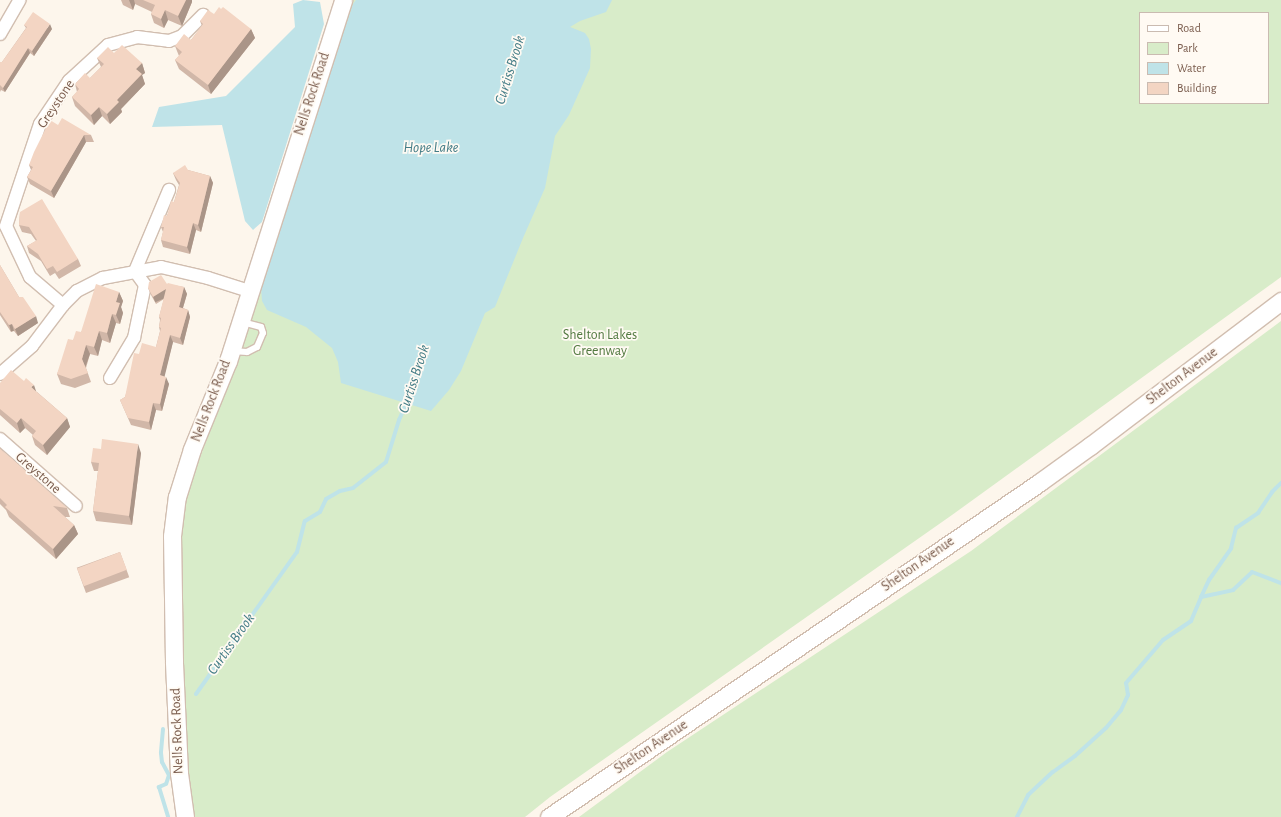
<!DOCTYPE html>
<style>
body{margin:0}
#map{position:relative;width:1281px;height:817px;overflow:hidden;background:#fdf6ec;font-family:"Alegreya Sans",sans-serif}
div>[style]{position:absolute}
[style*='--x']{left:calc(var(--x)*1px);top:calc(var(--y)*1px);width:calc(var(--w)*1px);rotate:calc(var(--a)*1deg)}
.green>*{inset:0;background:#d8ecc9}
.water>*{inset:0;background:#bfe3e8}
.stream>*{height:4px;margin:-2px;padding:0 2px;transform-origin:2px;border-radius:2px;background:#bfe3e8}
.roads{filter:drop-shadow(1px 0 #d1beb0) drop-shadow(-1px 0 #d1beb0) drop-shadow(0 1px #d1beb0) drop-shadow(0 -1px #d1beb0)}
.lane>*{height:6px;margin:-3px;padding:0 3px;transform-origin:3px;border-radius:3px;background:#fff}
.street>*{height:12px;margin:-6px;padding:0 6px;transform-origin:6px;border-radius:6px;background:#fff}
.secondary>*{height:17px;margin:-8.5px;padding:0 8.5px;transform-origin:8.5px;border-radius:8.5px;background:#fff}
.wall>*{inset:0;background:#d1b7a8;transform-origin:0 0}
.shaded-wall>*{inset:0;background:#aa9588;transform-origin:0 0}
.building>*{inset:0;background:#f3d5c3;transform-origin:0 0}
span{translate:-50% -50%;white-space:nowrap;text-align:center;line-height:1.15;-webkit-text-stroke:3.5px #fffaf3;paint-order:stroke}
.street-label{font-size:14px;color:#7a5c4d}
.park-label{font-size:14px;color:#537a41}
.water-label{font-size:15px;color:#437c86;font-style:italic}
.legend{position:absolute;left:1139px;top:12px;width:130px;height:92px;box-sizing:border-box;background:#fffaf3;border:1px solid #cabbb1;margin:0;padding:5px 7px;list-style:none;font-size:12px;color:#7a5c4d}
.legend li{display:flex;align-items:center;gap:8px;height:20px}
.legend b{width:20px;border:1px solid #cabbb1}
</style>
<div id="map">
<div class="green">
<div style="clip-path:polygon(evenodd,350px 0,1281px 0,1281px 277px,952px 515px,550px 797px,525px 817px,194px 817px,189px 797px,180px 642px,180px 533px,184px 499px,240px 353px,264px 268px,350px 0,1140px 13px,1268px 13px,1268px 103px,1140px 103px,1140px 13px)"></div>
<div style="clip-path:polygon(1281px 321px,1281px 817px,579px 817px,667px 752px,971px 551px)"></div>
</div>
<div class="water">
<div style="clip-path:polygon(303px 0,320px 2px,324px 24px,262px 222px,253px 230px,245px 221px,222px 125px,152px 127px,159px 107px,226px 96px,295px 27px,293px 4px)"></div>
<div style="clip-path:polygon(356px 0,612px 0,606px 12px,580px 21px,570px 27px,585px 33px,589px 39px,591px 49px,590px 68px,569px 115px,555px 136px,545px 188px,523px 238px,495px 307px,485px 313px,461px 371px,449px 390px,431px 411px,341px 383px,338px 362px,332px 348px,306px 327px,267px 310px,262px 301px,261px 287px,319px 105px,353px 4px)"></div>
</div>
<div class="stream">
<div style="--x:1201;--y:597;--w:19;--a:-65"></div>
<div style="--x:1209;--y:580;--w:39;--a:-55"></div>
<div style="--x:1231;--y:548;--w:21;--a:-76"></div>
<div style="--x:1236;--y:528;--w:27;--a:-34"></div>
<div style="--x:1258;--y:513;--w:25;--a:-56"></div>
<div style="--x:1272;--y:492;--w:13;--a:-45"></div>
<div style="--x:196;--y:694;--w:174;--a:-54.6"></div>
<div style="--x:297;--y:552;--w:32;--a:-76"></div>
<div style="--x:305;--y:521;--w:17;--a:-31"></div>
<div style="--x:320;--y:512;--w:14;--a:-65"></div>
<div style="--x:326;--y:499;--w:16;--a:-30"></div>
<div style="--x:340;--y:491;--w:13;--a:-13"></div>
<div style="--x:353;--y:488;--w:42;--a:-38.2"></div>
<div style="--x:386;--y:462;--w:44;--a:-72.8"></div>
<div style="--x:399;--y:420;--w:22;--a:-66"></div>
<div style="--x:163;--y:729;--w:24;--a:95"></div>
<div style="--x:161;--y:753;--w:9;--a:84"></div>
<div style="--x:162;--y:762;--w:15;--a:62"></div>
<div style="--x:169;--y:775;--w:9;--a:108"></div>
<div style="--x:166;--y:784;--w:8;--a:157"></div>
<div style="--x:159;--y:787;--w:31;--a:73"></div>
<div style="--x:1017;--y:817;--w:25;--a:-63"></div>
<div style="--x:1028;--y:795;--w:34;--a:-43"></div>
<div style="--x:1053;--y:772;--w:27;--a:-36"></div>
<div style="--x:1075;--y:756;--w:42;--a:-42.1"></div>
<div style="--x:1106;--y:728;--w:23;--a:-50"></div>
<div style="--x:1121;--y:710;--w:17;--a:-65"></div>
<div style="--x:1128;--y:695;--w:12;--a:-99"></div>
<div style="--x:1126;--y:683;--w:57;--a:-49.3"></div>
<div style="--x:1163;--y:640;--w:34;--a:-34"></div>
<div style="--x:1191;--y:621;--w:26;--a:-67"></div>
<div style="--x:1201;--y:597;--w:33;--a:-12"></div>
<div style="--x:1233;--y:590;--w:26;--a:-43"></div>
<div style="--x:1252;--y:572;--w:31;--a:21"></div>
</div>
<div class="roads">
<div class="lane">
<div style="--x:232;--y:351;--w:15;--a:4"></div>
<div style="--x:247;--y:352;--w:11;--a:-27"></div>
<div style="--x:257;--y:347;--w:15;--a:-67"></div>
<div style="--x:263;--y:333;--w:6;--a:-108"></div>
<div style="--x:261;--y:327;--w:20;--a:-165"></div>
</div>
<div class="street">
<div style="--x:0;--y:34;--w:39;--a:-60"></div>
<div style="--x:63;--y:305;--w:43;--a:-139.7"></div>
<div style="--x:30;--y:277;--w:56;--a:-115.2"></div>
<div style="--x:6;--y:226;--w:108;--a:-71.6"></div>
<div style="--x:40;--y:124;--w:52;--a:-56"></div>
<div style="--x:69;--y:81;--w:53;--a:-42.7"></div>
<div style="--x:108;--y:45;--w:30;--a:-15"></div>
<div style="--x:137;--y:37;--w:32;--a:7"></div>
<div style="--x:169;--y:41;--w:14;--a:-21"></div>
<div style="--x:182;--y:36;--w:30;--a:-45"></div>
<div style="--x:0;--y:374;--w:43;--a:-41.2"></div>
<div style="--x:32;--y:346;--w:51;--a:-52.9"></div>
<div style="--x:63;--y:305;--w:20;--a:-45"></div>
<div style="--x:77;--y:291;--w:29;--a:-27"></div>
<div style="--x:103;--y:278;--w:59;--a:-10.7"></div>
<div style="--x:161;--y:267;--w:48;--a:13.2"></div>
<div style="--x:208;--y:278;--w:43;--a:17.6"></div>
<div style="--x:110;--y:378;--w:47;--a:-59"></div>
<div style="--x:134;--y:338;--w:54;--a:-78.3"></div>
<div style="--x:145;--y:285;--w:17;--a:-126"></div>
<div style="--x:135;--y:271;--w:88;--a:-67.2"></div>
<div style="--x:0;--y:439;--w:101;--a:41.4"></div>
</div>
<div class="secondary">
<div style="--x:185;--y:817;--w:44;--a:-97.8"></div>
<div style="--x:179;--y:773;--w:112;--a:-92.6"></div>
<div style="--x:174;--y:661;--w:125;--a:-90.9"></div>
<div style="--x:172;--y:536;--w:39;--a:-83"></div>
<div style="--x:177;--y:497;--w:50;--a:-72.6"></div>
<div style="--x:192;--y:449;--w:95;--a:-67.8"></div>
<div style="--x:228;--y:361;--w:379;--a:-72.3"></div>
<div style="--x:549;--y:817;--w:594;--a:-34.3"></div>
<div style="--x:1040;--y:482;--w:62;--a:-35.8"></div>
<div style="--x:1090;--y:446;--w:240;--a:-37.2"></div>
</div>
</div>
<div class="wall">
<div style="clip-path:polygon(121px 0,192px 0,192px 2px,182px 26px,168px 20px,164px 28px,154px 23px,151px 14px,152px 12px,135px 4px,133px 10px,123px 5px)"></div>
<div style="clip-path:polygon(214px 14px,251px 29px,255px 38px,211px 94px,179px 69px,175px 60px,179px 56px,175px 46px,191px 40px,202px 26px,200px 21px)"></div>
<div style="clip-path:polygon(24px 25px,52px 29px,34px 56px,30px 53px,5px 92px,1px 90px,0 92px,0 62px,2px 62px,26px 28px)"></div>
<div style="clip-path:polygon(114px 53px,142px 63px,145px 73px,142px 75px,145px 84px,121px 109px,122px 112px,110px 124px,102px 116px,94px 125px,75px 106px,72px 97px,77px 92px,75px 84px,90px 78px,101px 67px,97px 58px)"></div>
<div style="clip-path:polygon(58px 125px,91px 135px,94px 142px,86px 142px,54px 198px,30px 184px,27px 177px,31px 170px,29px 165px)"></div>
<div style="clip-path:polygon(188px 170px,210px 176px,213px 183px,201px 232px,196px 230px,190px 254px,163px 247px,161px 240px,163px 232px,161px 227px,174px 202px,179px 185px,176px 180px,173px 173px)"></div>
<div style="clip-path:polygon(20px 212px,78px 259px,81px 266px,59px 279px,55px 273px,50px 276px,41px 261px,29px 253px,27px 246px,36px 241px,31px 234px,22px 232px,19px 225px)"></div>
<div style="clip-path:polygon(0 265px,19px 297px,38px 323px,18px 336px,14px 331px,11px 332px,0 315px)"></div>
<div style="clip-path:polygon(167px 284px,184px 287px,187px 294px,183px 308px,188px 310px,190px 317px,183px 345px,173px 342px,164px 376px,169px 384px,162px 411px,156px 410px,151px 430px,131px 425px,120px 400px,125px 397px,139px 354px,156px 347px,160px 331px,159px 327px,160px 320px,159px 317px,164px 299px,156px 304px,151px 295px,148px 288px)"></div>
<div style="clip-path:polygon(119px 292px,123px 301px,121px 307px,123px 313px,120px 324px,116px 323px,110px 343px,102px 340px,98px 356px,90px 354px,86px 368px,91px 382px,75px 388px,61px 384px,57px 374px,73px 340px,81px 332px)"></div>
<div style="clip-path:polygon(0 383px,37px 392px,67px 418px,70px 427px,47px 455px,35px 445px,32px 436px,33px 435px,25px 428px,20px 433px,0 415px)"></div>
<div style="clip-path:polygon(0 449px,67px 508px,70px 517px,65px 517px,74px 525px,78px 534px,56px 559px,9px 517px,6px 510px,0 504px)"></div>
<div style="clip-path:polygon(101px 449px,141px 453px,132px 525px,96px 521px,93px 511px,98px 471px,94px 471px,91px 462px)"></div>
<div style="left:120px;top:552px;width:27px;height:46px;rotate:70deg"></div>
</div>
<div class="shaded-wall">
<div style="clip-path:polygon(129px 0,134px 0,135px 4px,133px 10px)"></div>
<div style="clip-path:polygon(186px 0,192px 0,192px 2px,182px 26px,178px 16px)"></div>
<div style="clip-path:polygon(165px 10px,168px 20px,164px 28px,161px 19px)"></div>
<div style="clip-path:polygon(50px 24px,52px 29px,34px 56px,32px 51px)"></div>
<div style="clip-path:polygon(251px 29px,255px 38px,211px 94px,208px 85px)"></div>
<div style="clip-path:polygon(28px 48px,30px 53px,5px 92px,3px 88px)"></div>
<div style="clip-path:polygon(142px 63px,145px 73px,142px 75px,145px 84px,121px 109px,122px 112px,110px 124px,107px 114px,117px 100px,136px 69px)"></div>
<div style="clip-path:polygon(99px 107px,102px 116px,94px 125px,91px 115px)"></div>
<div style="clip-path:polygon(84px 135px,86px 142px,54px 198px,51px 191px)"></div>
<div style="clip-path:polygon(210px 176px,213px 183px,201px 232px,198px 225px)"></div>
<div style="clip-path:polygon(193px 223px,196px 230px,190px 254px,187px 247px)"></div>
<div style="clip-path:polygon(184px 287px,187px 294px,181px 314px,179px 307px)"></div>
<div style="left:166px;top:289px;width:8px;height:15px;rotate:67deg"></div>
<div style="clip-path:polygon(119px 292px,123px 301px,121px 307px,123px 313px,120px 324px,116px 315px,116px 302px)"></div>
<div style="clip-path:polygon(188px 310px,190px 317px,183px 345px,180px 338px)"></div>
<div style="clip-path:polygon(112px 314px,116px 323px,110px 343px,107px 333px)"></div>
<div style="clip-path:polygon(36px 316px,38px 323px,18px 336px,15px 329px)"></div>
<div style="left:12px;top:324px;width:7px;height:3px;rotate:74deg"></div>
<div style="clip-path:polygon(99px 331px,102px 340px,98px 356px,94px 347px)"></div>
<div style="clip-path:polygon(170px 335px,173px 342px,163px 383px,160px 375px)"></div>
<div style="clip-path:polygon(86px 345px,90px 354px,85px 368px,82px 359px)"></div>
<div style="clip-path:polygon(166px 377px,169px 384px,162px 411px,160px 404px)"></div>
<div style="clip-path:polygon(34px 385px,37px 394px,31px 387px)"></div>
<div style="clip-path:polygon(153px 403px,156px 410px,151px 430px,149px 422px)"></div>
<div style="clip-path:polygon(21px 418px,25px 428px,20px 433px,17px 423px)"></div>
<div style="clip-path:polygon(67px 418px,70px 427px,47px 455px,43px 445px)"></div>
<div style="clip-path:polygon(138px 444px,141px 453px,132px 525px,129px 516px)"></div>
<div style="clip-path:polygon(74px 525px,78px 534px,56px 559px,53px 549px)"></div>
</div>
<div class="building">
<div style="clip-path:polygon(143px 0,186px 0,178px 16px,165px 10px,161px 19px,151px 14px,155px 5px)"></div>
<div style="clip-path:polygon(219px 7px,221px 9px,223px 7px,251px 29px,208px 85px,175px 60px,182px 52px,175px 46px,184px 34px,191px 40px,203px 24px,200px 21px,208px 10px,214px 14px)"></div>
<div style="clip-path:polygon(33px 12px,50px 24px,32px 51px,28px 48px,3px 88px,0 85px,0 62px,2px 62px,27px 27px,24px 25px)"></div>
<div style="clip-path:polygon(122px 45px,142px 63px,136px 69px,142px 74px,117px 100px,119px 102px,107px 114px,99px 107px,91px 115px,72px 97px,79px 89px,75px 84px,85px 73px,90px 78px,104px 64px,97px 58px,108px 47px,114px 53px)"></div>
<div style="clip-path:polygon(62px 118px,91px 135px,84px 135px,51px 191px,27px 177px,33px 167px,29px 165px,34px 152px,50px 120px,58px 125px)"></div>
<div style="clip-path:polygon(185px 165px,188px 170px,210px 176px,198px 225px,193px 223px,187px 247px,161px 240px,164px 227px,161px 227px,164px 215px,167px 216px,171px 201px,174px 202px,180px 183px,173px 173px)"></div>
<div style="clip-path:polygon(42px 199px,78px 259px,57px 272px,53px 266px,47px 269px,38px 254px,27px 246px,37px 240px,29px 227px,19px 225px,20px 212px)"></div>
<div style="clip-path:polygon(0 265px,19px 297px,23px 297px,36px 316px,15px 329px,12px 324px,9px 325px,0 312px)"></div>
<div style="clip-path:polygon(161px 275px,167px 284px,168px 283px,184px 287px,179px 307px,188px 310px,180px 338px,170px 335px,160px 375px,166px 377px,160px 404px,153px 403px,149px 422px,128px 418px,120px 400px,125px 397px,134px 353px,139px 354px,142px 343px,156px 347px,161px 328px,159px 327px,161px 318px,159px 317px,166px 289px,153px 297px,148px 288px,149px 282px)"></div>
<div style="clip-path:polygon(96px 284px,119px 292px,116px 302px,120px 303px,116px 315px,112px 314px,107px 333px,99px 331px,94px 347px,86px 345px,82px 359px,88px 373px,71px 379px,57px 374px,68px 339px,73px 340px,76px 331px,81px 332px)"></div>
<div style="clip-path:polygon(11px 370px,24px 381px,26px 378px,34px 385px,31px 387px,67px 418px,43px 445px,32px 436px,36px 431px,21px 418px,17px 423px,0 409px,0 383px)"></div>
<div style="clip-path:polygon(102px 439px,138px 444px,129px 516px,93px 511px,99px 463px,91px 462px,93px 448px,101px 449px)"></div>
<div style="clip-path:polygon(0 449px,11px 458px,67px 508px,53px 506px,74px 525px,53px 549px,5px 507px,7px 505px,0 498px)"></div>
<div style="left:120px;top:552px;width:19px;height:46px;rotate:69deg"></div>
</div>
<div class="street-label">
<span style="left:312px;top:94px;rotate:-72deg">Nells Rock Road</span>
<span style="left:56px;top:104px;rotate:-56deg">Greystone</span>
<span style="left:1182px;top:376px;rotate:-37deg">Shelton Avenue</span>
<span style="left:211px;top:401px;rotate:-69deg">Nells Rock Road</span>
<span style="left:38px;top:473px;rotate:41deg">Greystone</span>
<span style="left:918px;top:564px;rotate:-35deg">Shelton Avenue</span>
<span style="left:177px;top:731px;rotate:-92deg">Nells Rock Road</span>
<span style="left:651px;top:747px;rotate:-34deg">Shelton Avenue</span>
</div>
<div class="park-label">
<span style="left:600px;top:343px">Shelton Lakes<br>Greenway</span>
</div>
<div class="water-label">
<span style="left:510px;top:70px;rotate:-73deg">Curtiss Brook</span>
<span style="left:431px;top:148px">Hope Lake</span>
<span style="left:414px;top:379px;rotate:-72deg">Curtiss Brook</span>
<span style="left:231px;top:644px;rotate:-55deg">Curtiss Brook</span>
</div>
<ul class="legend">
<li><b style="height:5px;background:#fff"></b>Road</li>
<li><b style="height:11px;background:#d8ecc9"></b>Park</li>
<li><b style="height:11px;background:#bfe3e8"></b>Water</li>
<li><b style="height:11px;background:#f3d5c3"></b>Building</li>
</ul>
</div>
